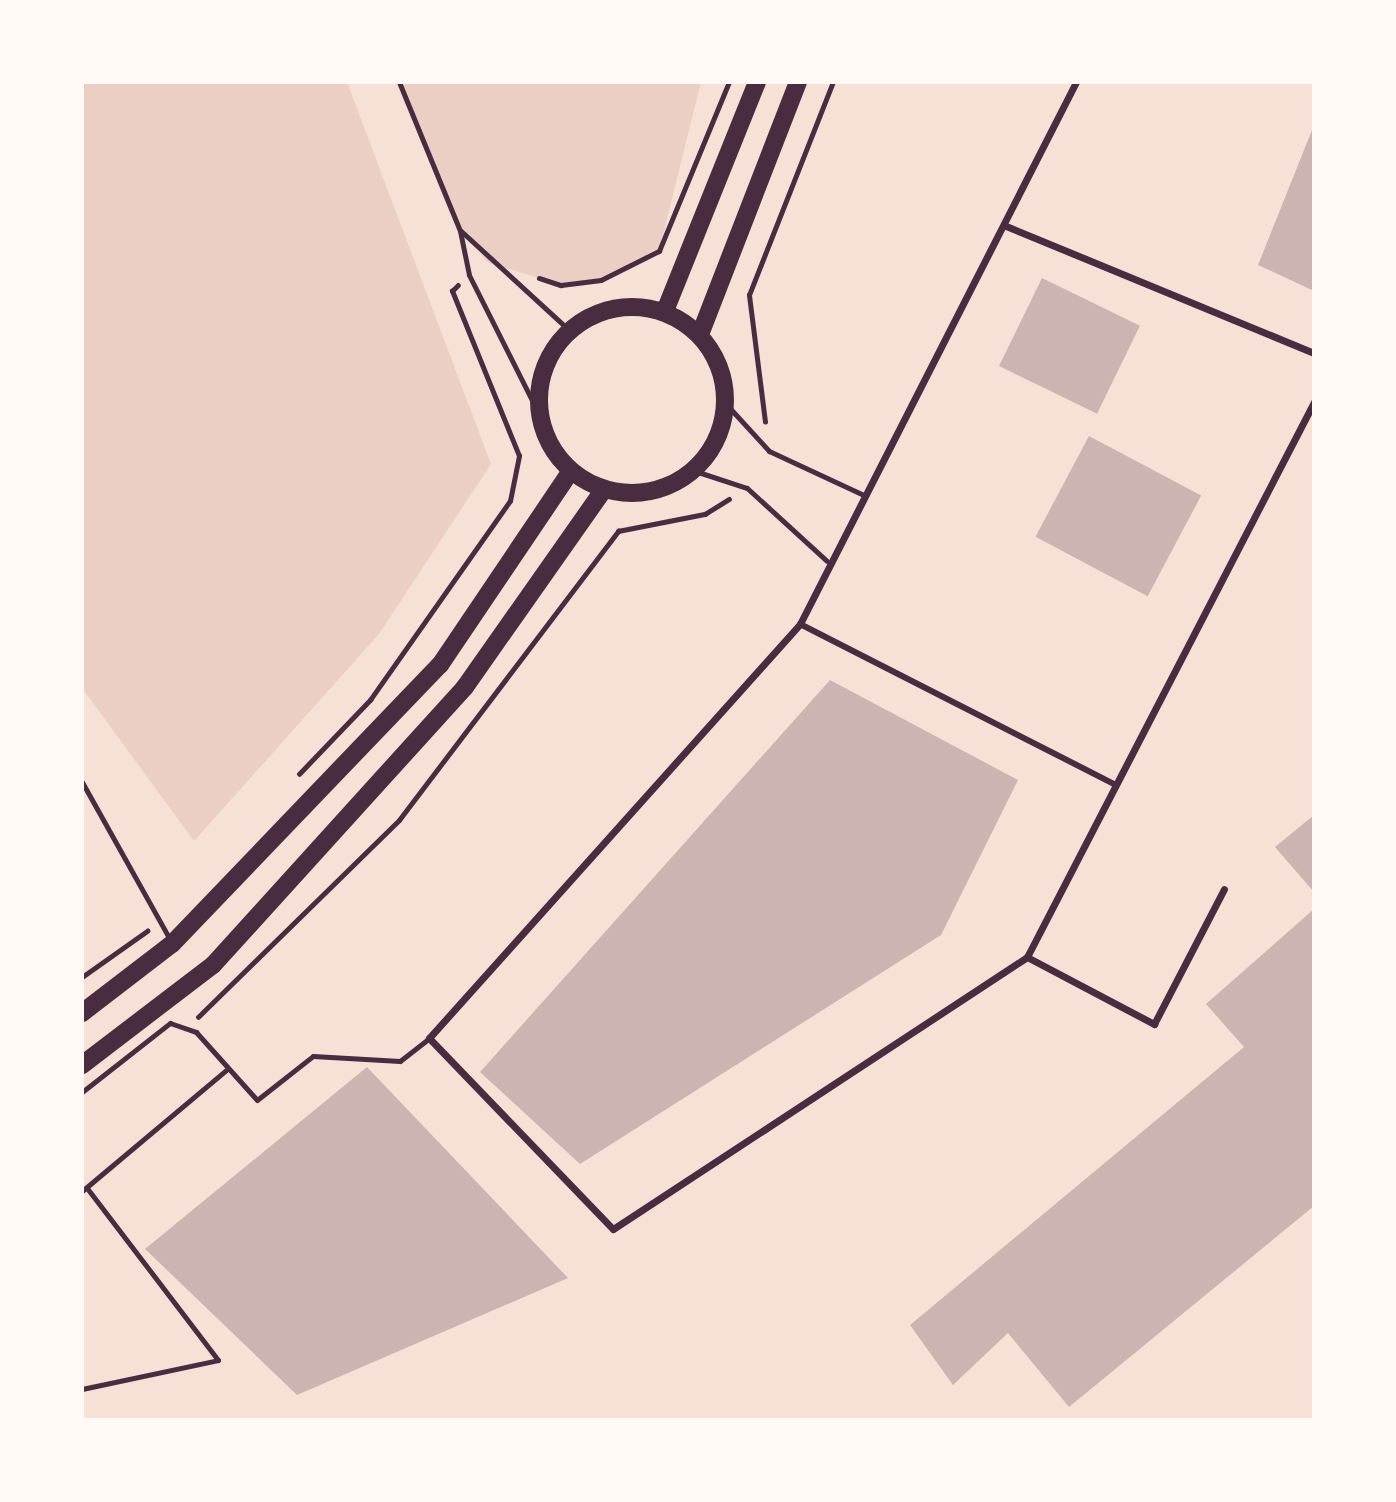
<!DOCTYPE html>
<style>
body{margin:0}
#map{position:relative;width:1396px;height:1502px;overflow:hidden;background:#f7e1d7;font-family:"DM Sans",sans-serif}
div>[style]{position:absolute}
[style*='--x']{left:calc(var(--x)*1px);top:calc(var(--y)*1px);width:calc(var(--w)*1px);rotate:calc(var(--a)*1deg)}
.green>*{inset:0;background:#ebcfc5}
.building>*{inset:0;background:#ccb4b1;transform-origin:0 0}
.path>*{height:4.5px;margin:-2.25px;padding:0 2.25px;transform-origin:2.25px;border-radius:2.25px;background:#4a2c40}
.service>*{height:5px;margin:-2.5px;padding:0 2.5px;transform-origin:2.5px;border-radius:2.5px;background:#4a2c40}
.pedestrian>*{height:6px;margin:-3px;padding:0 3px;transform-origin:3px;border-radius:3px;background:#4a2c40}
.minor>*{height:7px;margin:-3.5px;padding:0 3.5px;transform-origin:3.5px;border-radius:3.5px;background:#4a2c40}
.primary>*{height:18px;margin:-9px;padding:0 9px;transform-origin:9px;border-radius:9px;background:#4a2c40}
.primary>.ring{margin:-9px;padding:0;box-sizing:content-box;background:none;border:18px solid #4a2c40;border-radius:50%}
span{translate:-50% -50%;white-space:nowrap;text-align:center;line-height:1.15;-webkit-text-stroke:7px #fffaf5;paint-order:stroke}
.frame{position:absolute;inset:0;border:84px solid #fffaf5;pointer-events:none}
</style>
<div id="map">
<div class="green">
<div style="clip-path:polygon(82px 82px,347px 82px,491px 464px,379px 634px,194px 841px,82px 688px)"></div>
<div style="clip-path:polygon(399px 82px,701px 82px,659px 251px,601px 280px,561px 285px,487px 262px,455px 219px)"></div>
</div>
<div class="building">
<div style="clip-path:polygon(1314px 125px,1314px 291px,1258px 265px)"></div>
<div style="left:1042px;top:278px;width:109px;height:98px;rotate:26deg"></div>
<div style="left:1089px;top:436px;width:127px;height:114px;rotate:28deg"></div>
<div style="clip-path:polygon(830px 680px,1018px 780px,941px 935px,580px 1164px,480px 1072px)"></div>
<div style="clip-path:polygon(1314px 815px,1314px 892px,1275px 847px)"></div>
<div style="clip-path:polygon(1314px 909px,1314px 1206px,1069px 1407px,1008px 1333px,953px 1385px,910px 1325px,1244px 1047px,1206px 1004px)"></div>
<div style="clip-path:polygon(367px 1067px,568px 1278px,297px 1395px,145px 1249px)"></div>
</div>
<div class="path">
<div style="--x:539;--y:278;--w:23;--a:18"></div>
<div style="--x:561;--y:285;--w:40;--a:-7.1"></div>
<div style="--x:601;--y:280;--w:65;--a:-26.6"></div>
<div style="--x:659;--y:251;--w:183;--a:-67.5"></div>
<div style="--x:765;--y:422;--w:128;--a:-97.2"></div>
<div style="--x:749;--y:295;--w:229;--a:-68.5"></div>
<div style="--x:299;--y:774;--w:103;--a:-46.2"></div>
<div style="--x:370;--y:700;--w:243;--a:-54.9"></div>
<div style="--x:510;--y:501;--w:46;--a:-78.7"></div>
<div style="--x:519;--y:456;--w:178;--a:-112.1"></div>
<div style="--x:452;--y:291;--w:8;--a:-45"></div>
<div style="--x:82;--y:977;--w:80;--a:-35.3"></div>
<div style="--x:198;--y:1017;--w:281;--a:-44.4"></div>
<div style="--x:399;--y:820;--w:363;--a:-52.8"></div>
<div style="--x:618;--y:531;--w:89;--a:-11.1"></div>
<div style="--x:705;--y:514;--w:28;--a:-32"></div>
</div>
<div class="service">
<div style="--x:399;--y:82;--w:161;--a:67.7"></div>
<div style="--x:460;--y:231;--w:45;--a:78.4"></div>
<div style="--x:469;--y:275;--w:156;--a:63.3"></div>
<div style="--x:461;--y:231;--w:147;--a:42.5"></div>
<div style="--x:726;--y:404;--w:64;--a:47.5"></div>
<div style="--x:769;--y:451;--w:105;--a:24.9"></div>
<div style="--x:692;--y:470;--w:58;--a:18.1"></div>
<div style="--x:747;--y:488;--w:108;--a:42.4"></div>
<div style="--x:82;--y:782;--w:182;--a:60.8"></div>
<div style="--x:82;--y:1092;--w:112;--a:-38.1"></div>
<div style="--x:170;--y:1023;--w:28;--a:19"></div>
<div style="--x:196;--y:1032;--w:91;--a:48.1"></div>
<div style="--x:257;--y:1100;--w:71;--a:-38.2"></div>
<div style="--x:313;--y:1056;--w:87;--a:3.3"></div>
<div style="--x:400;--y:1061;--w:37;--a:-38"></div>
<div style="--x:82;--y:1191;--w:188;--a:-40"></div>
<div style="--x:82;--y:1389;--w:139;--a:-12"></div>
<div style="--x:218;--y:1360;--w:216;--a:-127.3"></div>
</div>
<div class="pedestrian">
<div style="--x:800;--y:624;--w:352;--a:27"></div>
</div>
<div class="minor">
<div style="--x:1076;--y:82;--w:608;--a:116.99"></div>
<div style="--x:800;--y:624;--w:556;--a:131.86"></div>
<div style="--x:429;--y:1038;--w:265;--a:46.1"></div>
<div style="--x:613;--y:1229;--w:495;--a:-33.3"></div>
<div style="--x:1027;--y:957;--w:625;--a:-62.66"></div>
<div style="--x:1006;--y:226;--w:333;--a:22.4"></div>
<div style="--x:1027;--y:957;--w:144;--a:27.8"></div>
<div style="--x:1154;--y:1024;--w:152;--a:-62.6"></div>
</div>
<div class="primary">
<div class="ring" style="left:539px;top:307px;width:168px;height:168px"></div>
<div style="--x:665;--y:311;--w:247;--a:-68.1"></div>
<div style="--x:701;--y:332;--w:268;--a:-68.8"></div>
<div style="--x:82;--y:1013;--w:113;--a:-37.5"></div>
<div style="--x:172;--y:944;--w:387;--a:-46.2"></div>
<div style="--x:440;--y:665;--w:233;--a:-56"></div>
<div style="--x:82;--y:1065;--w:165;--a:-37.4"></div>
<div style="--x:213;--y:965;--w:375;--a:-47.8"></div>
<div style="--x:465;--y:687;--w:242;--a:-54.9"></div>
</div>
<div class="frame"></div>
</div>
